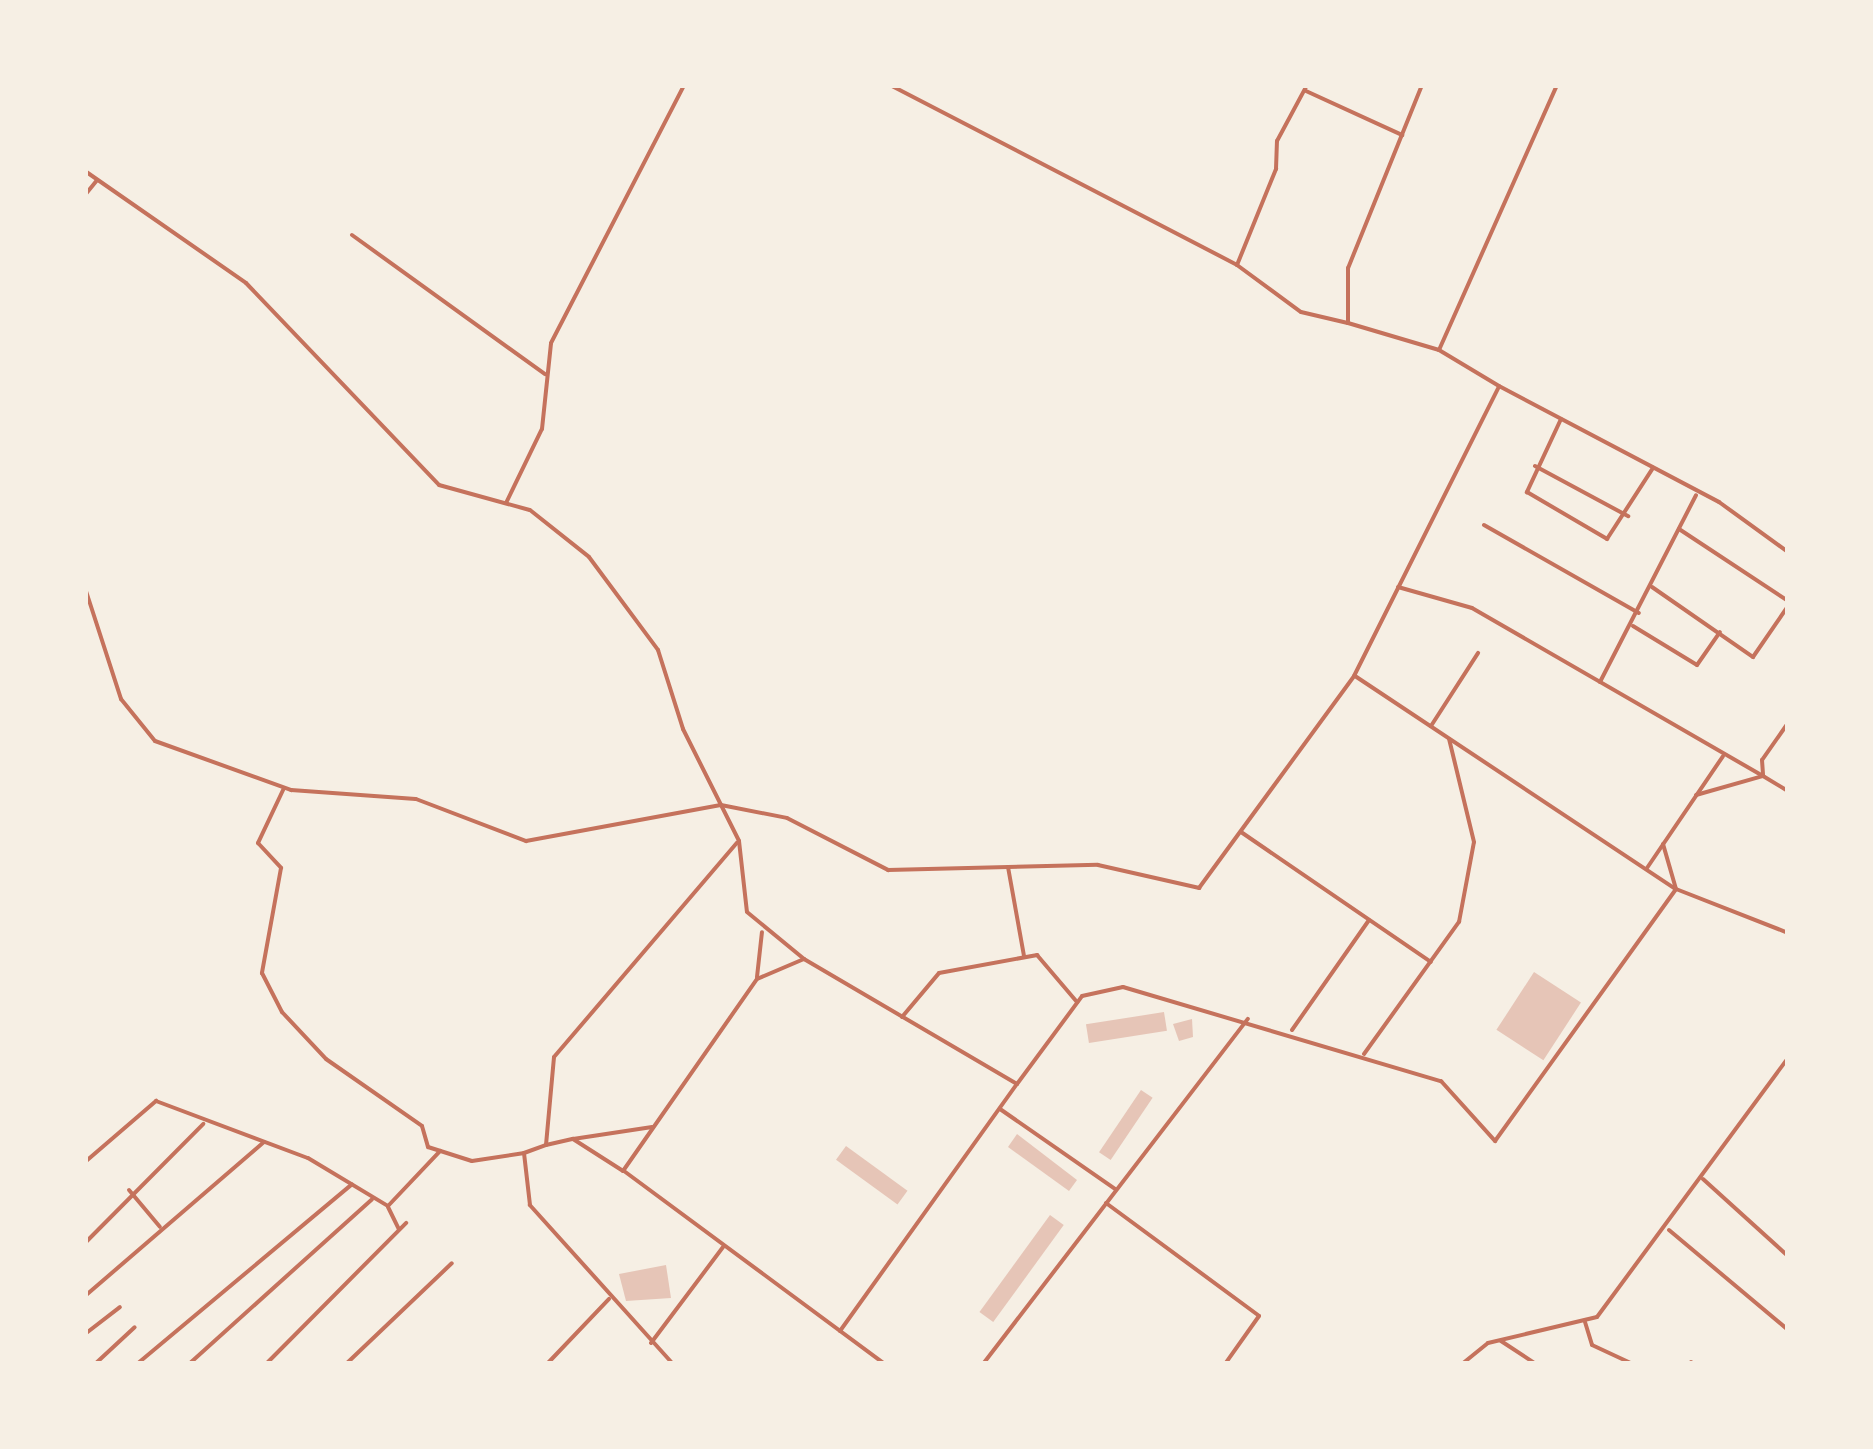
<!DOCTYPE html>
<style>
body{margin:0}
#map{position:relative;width:1873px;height:1449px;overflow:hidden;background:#f6efe4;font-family:"IBM Plex Serif",serif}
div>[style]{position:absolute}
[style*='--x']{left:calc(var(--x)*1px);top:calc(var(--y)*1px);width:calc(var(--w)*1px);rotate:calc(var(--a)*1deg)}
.building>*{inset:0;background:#e6c5b7;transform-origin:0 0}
.minor>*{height:4px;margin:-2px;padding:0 2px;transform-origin:2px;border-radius:2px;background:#c5725c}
span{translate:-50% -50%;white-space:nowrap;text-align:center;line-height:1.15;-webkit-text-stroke:9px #f6efe4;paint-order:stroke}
.frame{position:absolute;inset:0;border:88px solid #f6efe4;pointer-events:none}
</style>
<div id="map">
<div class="building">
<div style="left:1534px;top:972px;width:56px;height:69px;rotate:33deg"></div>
<div style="left:1164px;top:1012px;width:19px;height:79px;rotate:81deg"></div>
<div style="clip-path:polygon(1192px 1019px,1193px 1037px,1179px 1041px,1173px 1024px)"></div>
<div style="left:1141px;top:1090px;width:14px;height:75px;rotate:34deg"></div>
<div style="clip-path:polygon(1017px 1134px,1077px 1180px,1069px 1191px,1008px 1147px)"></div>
<div style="left:846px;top:1146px;width:76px;height:17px;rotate:36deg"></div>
<div style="left:1050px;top:1215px;width:17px;height:120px;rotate:36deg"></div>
<div style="clip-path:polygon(666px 1265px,671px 1298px,626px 1301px,619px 1274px)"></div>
</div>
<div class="minor">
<div style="--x:890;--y:85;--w:391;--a:27.4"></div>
<div style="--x:1237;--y:265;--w:79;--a:36.3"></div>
<div style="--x:1301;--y:312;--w:48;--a:13.2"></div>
<div style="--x:1422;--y:85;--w:197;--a:112"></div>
<div style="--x:1348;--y:268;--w:55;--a:90"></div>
<div style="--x:1348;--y:323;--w:95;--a:16.5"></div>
<div style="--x:1306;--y:91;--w:106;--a:24.6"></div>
<div style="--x:85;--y:171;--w:196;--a:34.8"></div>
<div style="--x:246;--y:283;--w:279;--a:46.3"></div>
<div style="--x:439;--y:485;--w:94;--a:15.4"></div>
<div style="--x:530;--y:510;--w:75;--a:38.5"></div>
<div style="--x:589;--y:557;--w:116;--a:53.4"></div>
<div style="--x:658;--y:650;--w:83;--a:72.4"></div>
<div style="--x:683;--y:729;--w:125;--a:63.4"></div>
<div style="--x:739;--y:841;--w:71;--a:83.6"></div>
<div style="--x:747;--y:912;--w:74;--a:39.5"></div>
<div style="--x:85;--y:195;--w:19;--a:-51"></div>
<div style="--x:352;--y:235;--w:238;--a:35.8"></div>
<div style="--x:1237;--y:265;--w:104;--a:-67.9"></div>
<div style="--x:1276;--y:169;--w:28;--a:-88"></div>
<div style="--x:1277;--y:141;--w:64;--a:-61.8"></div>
<div style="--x:1499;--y:386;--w:70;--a:-149"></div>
<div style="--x:1439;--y:350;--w:290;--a:-66"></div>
<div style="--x:1561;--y:419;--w:81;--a:115"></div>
<div style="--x:1527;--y:492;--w:93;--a:30.4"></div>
<div style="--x:1607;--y:539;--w:85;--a:-57.1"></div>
<div style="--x:1535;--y:466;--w:106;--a:28.3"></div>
<div style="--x:506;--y:503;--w:82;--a:-64.1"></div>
<div style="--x:542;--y:429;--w:86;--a:-84"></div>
<div style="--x:551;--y:343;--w:290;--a:-62.7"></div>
<div style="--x:1484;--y:525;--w:178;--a:29.6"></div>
<div style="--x:1679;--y:529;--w:131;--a:33.4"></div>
<div style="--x:1398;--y:587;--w:77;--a:15.8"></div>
<div style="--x:1472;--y:608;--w:336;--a:30"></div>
<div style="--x:1652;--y:587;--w:123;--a:34.7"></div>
<div style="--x:1753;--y:657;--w:62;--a:-55.5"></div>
<div style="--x:85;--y:588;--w:117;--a:72"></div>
<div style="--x:121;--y:699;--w:54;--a:51"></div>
<div style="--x:155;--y:741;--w:145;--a:19.8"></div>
<div style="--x:291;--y:790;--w:125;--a:4.1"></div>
<div style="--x:416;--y:799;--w:118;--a:20.9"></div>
<div style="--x:526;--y:841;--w:198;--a:-10.5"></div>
<div style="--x:721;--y:805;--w:67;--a:11.1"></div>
<div style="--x:787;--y:818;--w:114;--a:27.2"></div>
<div style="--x:888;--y:870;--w:210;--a:-1.4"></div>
<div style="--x:1098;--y:865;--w:104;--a:12.8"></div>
<div style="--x:1199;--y:888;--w:263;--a:-53.8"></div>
<div style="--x:1354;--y:676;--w:324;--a:-63.4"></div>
<div style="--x:1499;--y:386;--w:249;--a:27.8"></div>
<div style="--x:1719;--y:502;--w:85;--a:35.9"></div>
<div style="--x:1633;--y:626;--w:75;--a:31.4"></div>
<div style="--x:1697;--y:665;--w:40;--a:-55.1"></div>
<div style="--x:1355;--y:676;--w:385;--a:33.6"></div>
<div style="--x:1676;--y:889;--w:120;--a:21.4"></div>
<div style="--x:1600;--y:682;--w:210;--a:-62.8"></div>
<div style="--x:1788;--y:723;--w:45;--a:125.1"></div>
<div style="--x:1762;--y:760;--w:16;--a:86"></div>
<div style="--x:1763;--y:776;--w:29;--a:31"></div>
<div style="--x:1431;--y:726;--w:87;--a:-57.2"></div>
<div style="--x:284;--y:788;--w:61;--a:115.3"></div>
<div style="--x:258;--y:843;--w:34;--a:47"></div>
<div style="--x:281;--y:868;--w:107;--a:100.3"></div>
<div style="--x:262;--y:973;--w:44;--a:62.9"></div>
<div style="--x:282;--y:1012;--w:64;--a:46.9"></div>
<div style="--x:326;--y:1059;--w:117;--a:34.9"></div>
<div style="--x:422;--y:1126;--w:22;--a:74"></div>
<div style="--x:428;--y:1147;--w:46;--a:17.7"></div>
<div style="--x:472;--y:1161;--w:53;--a:-8.7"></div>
<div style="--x:1696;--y:795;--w:70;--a:-15.8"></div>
<div style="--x:1241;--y:832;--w:230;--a:34.4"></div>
<div style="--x:1008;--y:867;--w:90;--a:79.8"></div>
<div style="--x:1647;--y:868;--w:135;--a:-55.8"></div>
<div style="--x:757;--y:977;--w:45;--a:-83.7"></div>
<div style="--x:902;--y:1017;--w:57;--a:-49.9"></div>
<div style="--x:939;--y:973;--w:100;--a:-10.4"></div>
<div style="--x:1037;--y:955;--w:62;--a:49.6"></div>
<div style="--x:1292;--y:1030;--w:134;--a:-55"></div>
<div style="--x:1364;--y:1054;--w:163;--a:-54.3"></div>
<div style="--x:1459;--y:922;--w:81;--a:-79.4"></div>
<div style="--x:1474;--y:842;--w:106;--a:-103.6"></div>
<div style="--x:1000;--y:1109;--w:140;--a:34.8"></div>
<div style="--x:573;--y:1139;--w:80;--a:-8.6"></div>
<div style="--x:546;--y:1145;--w:28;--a:-13"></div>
<div style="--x:573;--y:1139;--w:59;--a:32.6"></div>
<div style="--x:623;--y:1171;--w:234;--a:-55.1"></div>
<div style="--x:757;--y:979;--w:51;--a:-23.1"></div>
<div style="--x:804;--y:959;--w:247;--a:30.4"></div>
<div style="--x:1017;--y:1084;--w:109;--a:-53.5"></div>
<div style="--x:1082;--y:996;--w:42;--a:-12.4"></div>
<div style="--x:1123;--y:987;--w:332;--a:16.5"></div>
<div style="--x:1441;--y:1081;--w:81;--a:48"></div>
<div style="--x:1495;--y:1141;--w:310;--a:-54.3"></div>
<div style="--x:1676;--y:889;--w:47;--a:-106.1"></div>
<div style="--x:85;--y:1162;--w:94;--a:-40.7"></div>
<div style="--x:156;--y:1101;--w:162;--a:20.6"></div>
<div style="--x:308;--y:1158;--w:93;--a:31"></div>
<div style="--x:388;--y:1206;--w:76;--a:-46.6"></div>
<div style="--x:624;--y:1171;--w:325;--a:36.5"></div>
<div style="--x:1703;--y:1179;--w:115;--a:42.2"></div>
<div style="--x:129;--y:1190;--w:48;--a:50"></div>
<div style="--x:1106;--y:1203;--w:190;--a:36.4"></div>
<div style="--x:1259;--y:1316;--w:59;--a:125.3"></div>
<div style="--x:388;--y:1207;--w:25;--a:64"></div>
<div style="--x:1669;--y:1230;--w:155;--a:40"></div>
<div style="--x:85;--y:1243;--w:168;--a:-45.2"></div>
<div style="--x:85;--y:1296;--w:236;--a:-40.7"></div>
<div style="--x:1585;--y:1322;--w:24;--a:73"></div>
<div style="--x:1592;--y:1345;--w:45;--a:24.9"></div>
<div style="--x:840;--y:1331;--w:304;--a:-54.4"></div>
<div style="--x:85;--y:1334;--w:44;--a:-37.6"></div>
<div style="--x:1501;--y:1341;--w:42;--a:33.3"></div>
<div style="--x:651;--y:1343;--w:120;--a:-53.1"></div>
<div style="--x:1691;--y:1362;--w:3;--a:45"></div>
<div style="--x:95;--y:1364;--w:54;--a:-42.8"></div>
<div style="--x:137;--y:1364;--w:280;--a:-39.9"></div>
<div style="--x:189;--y:1364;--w:246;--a:-42"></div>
<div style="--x:266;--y:1364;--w:199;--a:-45.2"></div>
<div style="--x:346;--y:1364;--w:146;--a:-43.6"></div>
<div style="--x:547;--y:1364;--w:90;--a:-46.4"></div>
<div style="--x:673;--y:1364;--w:214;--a:-132"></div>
<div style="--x:530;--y:1205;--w:52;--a:-96.6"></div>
<div style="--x:524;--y:1153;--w:23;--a:-20"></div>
<div style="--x:546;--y:1145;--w:88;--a:-84.8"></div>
<div style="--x:554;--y:1057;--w:282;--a:-49.5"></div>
<div style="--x:983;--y:1364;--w:435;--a:-52.5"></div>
<div style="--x:1462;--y:1364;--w:33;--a:-39"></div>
<div style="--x:1488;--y:1343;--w:112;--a:-13.4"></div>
<div style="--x:1597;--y:1317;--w:322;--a:-53.6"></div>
</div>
<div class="frame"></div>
</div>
